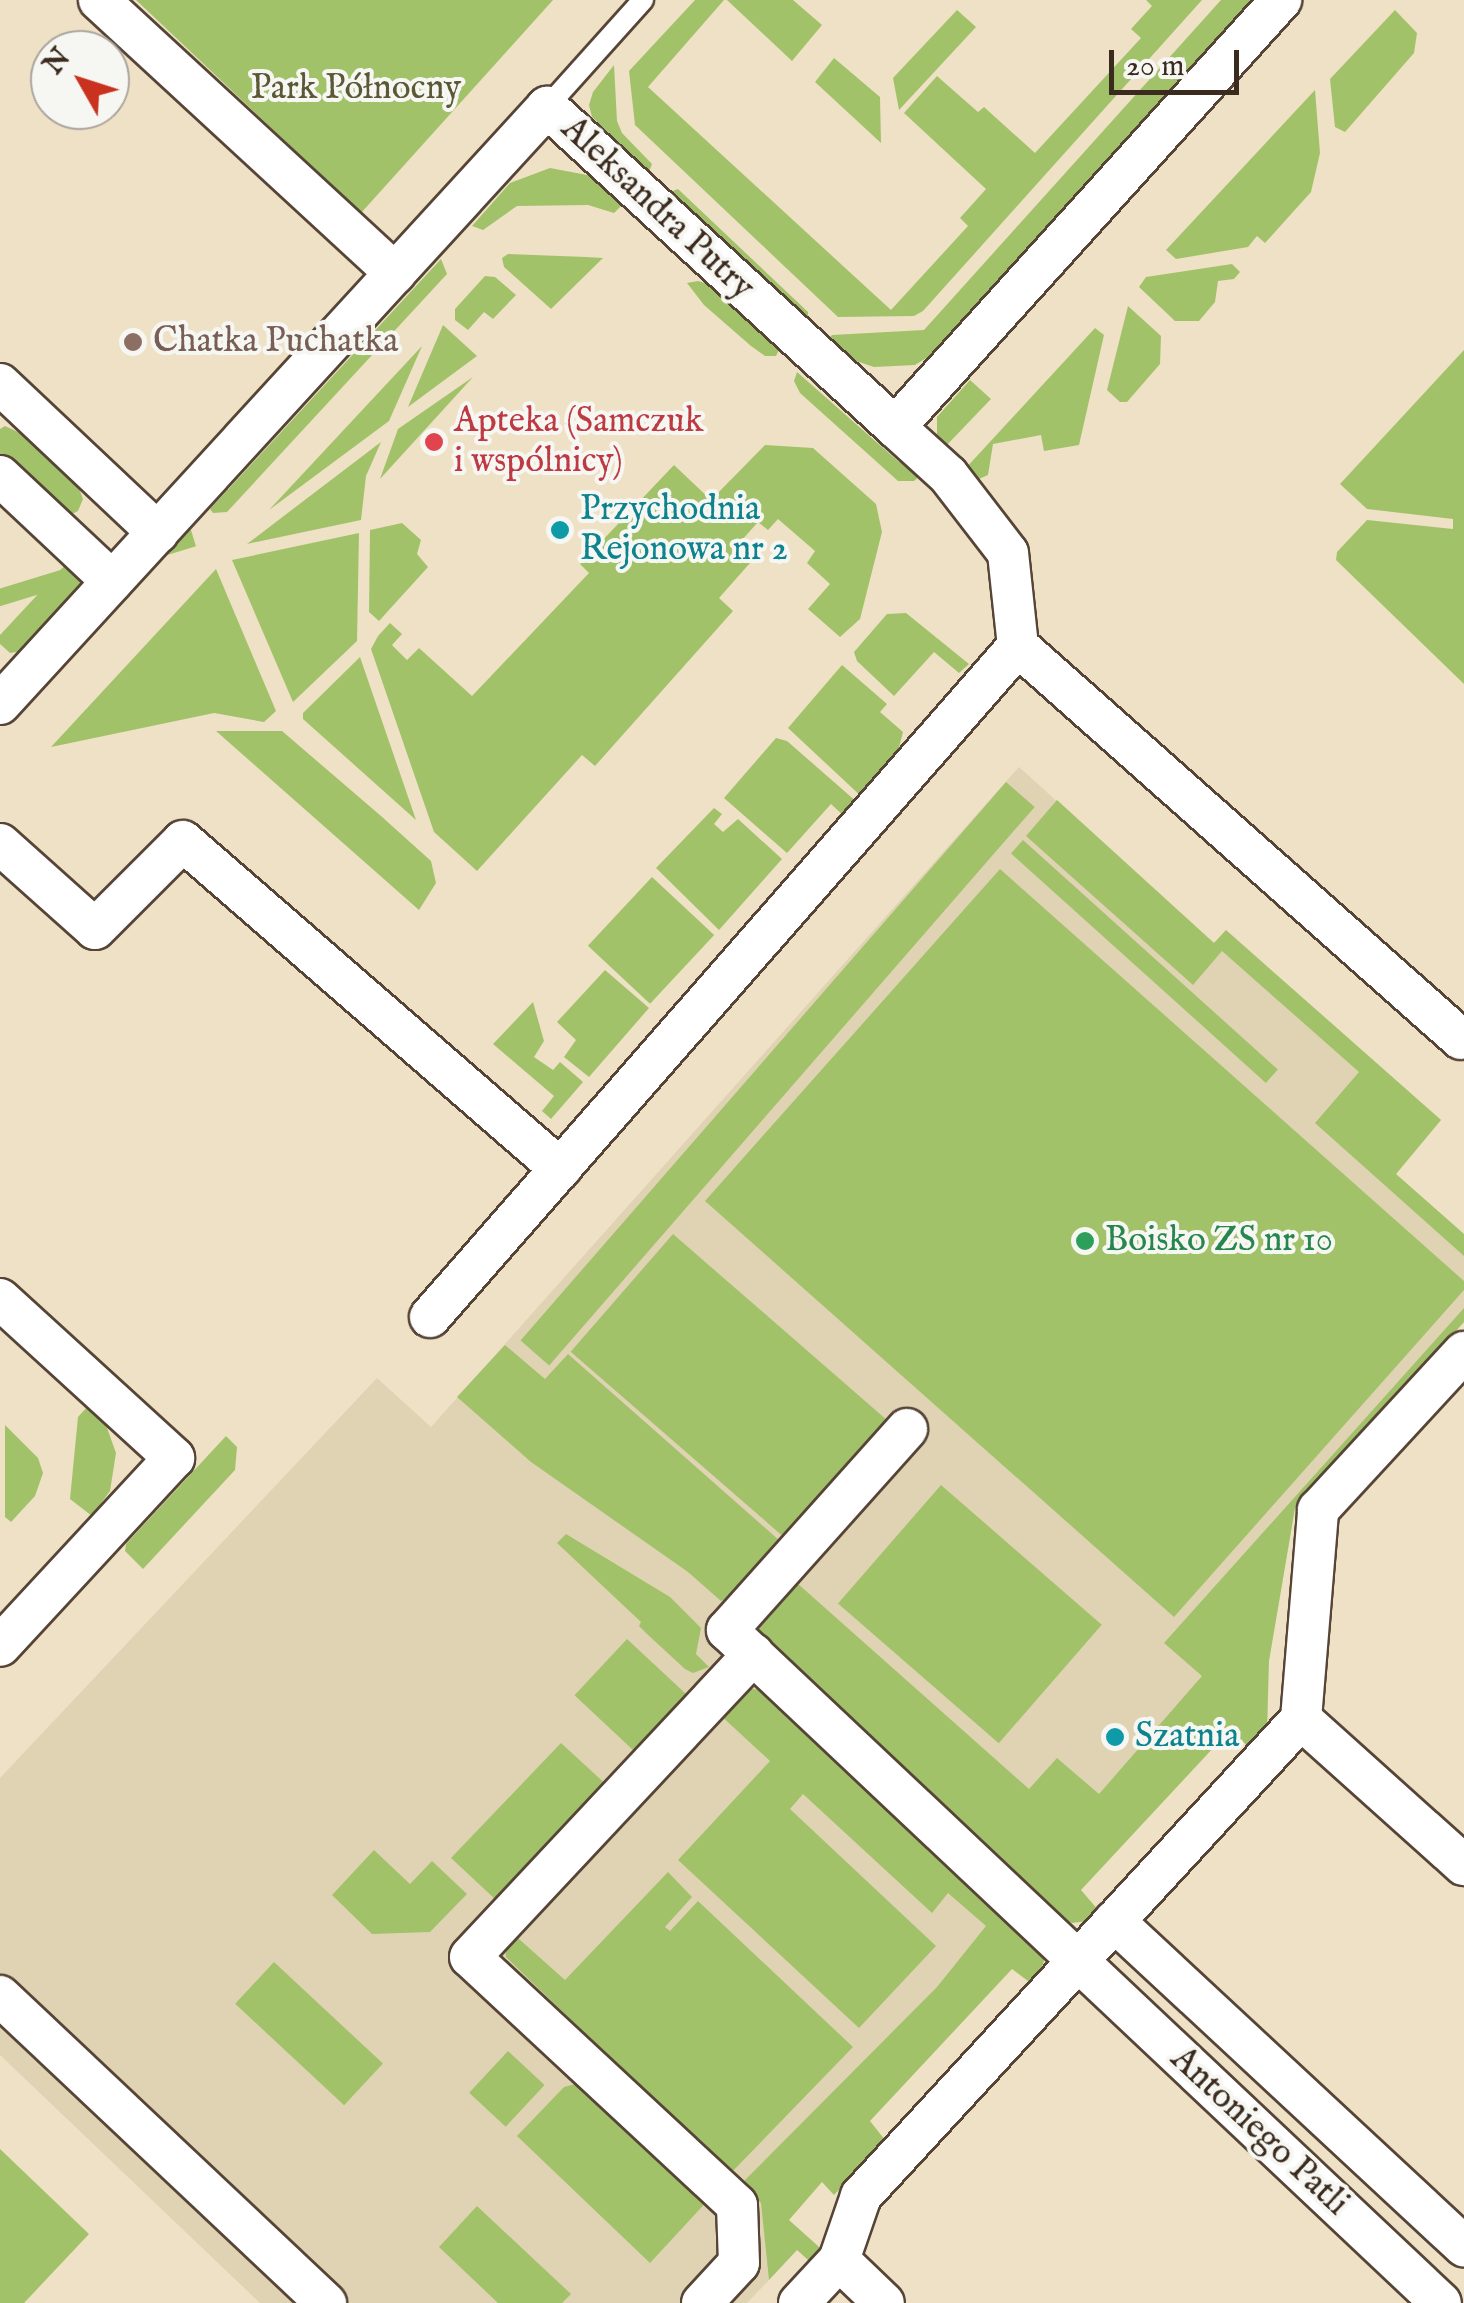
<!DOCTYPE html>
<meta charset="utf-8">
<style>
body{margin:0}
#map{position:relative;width:1464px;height:2303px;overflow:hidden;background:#efe1c5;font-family:"IM FELL English",serif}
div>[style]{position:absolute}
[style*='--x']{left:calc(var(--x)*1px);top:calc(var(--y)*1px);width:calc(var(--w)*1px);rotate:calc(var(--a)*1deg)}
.built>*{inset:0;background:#e0d3b4}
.green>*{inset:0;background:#a2c26a;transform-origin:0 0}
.roads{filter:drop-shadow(2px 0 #564537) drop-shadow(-2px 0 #564537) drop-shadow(0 2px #564537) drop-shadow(0 -2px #564537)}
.service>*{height:20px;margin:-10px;padding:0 10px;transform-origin:10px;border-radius:10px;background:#fff}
.minor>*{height:40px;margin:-20px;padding:0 20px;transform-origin:20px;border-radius:20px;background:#fff}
.dots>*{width:28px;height:28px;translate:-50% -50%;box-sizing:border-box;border:5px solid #f6f6f2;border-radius:50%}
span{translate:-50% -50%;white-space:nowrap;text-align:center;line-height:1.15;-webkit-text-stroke:8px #f6f6f2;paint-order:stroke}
.park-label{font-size:35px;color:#5a5835}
.street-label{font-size:35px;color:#3b2a1e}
.education-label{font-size:35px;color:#785e54}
.left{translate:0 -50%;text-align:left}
.health-label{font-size:35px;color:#be3a42}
.culture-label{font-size:35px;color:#0d838f}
.leisure-label{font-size:35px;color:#27864d}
.north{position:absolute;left:30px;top:30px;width:100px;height:100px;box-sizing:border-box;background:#f6f6f2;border:2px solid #aba49d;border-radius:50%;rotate:309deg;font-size:28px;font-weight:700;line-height:40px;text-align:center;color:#3b2a1e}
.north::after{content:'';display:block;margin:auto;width:35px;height:45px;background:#c8321e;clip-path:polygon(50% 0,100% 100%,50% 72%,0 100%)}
.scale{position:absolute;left:1109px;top:50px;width:130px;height:45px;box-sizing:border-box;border:5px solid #3b2a1e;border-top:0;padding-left:12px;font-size:30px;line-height:35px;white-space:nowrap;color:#3b2a1e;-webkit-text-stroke:8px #f6f6f2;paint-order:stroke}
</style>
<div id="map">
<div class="built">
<div style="clip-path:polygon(1019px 767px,1214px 943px,1226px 930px,1441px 1120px,1396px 1174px,1464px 1234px,1464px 1322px,1295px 1508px,1269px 1661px,1008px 1947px,788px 2221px,769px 2280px,747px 2303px,260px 2303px,0 2055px,0 1778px,377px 1378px,431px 1427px)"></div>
</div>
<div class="green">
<div style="clip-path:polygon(136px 0,553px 0,361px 213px)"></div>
<div style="clip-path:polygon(695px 0,724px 0,648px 87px,891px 310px,968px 226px,960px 218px,986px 189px,904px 113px,937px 76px,978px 112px,984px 107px,1035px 153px,1141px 38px,1131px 29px,1152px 6px,1146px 0,1202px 0,923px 311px,914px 316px,838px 317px,635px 125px,629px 71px)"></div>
<div style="clip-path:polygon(727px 0,793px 0,822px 25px,792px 61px)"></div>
<div style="clip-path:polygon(1221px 0,1254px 0,936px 352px,915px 365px,874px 367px,853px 360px,826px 341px,832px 335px,924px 330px)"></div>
<div style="clip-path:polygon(957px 10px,976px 27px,899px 110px,893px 78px)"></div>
<div style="clip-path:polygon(1395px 10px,1417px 33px,1414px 53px,1345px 132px,1335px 127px,1330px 79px)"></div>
<div style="clip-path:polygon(834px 58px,880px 97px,881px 143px,815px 82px)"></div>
<div style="clip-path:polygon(614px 65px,617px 121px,622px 133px,652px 164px,649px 172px,592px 117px,589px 105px,593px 92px)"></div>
<div style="clip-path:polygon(1315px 90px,1320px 153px,1311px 192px,1265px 243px,1257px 236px,1248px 247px,1176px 259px,1166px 250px)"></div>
<div style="clip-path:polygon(550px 168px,587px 175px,622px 199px,621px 206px,614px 213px,588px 205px,517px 206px,483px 230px,472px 226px,510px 183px)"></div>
<div style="clip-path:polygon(678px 189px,808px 312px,808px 321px,670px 192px)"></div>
<div style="clip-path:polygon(508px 254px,586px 257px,603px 258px,551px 309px,504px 267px,502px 258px)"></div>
<div style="clip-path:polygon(441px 259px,447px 274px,227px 512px,213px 513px,210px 509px)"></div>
<div style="clip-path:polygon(1232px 264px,1240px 272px,1234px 279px,1218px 281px,1215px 302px,1199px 321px,1175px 321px,1139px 287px,1146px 277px)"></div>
<div style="clip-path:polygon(485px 276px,495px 277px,516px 295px,493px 319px,484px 312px,468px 330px,455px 320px,455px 309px)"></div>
<div style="clip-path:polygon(698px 281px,708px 284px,779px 350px,776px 356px,765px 356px,751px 346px,704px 305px,687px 283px)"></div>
<div style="clip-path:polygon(1128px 306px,1161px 336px,1160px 364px,1127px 402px,1120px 402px,1107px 390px)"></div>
<div style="clip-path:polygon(443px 325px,477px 356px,408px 407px)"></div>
<div style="clip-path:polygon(1095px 328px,1104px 335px,1079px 445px,1044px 451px,1041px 435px,993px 444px,988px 475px,979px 479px,965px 469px)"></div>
<div style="clip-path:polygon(422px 346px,389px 421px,269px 510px)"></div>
<div style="clip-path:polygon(1464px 350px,1464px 684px,1336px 560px,1337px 552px,1367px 520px,1453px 529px,1453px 519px,1367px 509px,1340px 484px)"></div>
<div style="clip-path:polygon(797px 372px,899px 462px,907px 460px,922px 474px,914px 481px,898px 481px,800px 393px,794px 381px)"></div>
<div style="clip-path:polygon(473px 377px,380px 479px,398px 429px)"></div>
<div style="clip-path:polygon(970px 380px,991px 399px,944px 448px,937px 437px,937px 417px)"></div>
<div style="clip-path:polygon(5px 426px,18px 432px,77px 483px,83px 499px,78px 511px,70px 515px,61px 511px,0 454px,0 429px)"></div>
<div style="clip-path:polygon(381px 442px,366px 476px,361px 520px,247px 544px)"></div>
<div style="clip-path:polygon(765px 445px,813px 448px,876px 504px,882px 532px,860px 619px,840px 637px,808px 609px,830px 584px,807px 563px,815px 551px,778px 519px,768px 530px,758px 522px,734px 549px,750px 563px,719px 598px,733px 611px,595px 766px,582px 755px,477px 871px,434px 832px,371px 649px,378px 636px,390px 623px,402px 634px,392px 645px,407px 660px,419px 648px,472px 696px,589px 573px,580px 564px,674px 465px,711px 500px)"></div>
<div style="clip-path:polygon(402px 523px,421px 540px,417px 554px,428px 567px,379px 621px,369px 612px,370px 530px)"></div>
<div style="left:191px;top:530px;width:17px;height:280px;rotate:73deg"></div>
<div style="clip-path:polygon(359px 533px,357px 641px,293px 702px,232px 560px)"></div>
<div style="clip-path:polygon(68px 562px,84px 581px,82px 586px,23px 651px,10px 653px,0 644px,0 635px)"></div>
<div style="clip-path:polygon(216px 569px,276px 711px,264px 722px,214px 713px,51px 747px)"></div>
<div style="clip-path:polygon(906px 613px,969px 664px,959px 673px,934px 652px,894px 696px,857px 661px,854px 652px,887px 614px)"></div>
<div style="clip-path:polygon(360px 657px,416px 820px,303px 719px,303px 713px)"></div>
<div style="clip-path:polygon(842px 665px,887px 704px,880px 712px,903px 732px,896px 759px,863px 798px,788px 728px)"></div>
<div style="clip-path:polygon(216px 731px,282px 731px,381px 816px,431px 861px,436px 883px,419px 910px)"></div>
<div style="clip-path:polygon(776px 738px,787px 741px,858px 803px,845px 817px,831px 804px,787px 853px,724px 798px)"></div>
<div style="left:1006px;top:782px;width:38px;height:740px;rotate:41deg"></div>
<div style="clip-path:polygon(1057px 800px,1214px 943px,1226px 930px,1441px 1120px,1396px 1174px,1464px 1234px,1464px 1256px,1315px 1123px,1359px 1072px,1222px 951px,1193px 985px,1026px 836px)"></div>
<div style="clip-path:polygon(714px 808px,722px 814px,714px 824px,723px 832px,738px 819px,782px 859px,719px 930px,656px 868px)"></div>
<div style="left:1023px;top:840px;width:343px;height:18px;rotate:42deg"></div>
<div style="clip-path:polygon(1000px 869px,1464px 1281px,1464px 1290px,1174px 1617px,705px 1201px)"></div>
<div style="left:652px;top:877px;width:85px;height:94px;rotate:43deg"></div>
<div style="clip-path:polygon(605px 970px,649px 1008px,589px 1077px,564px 1057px,576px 1040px,557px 1022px)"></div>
<div style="clip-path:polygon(533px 1002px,544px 1041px,534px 1057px,553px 1070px,560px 1062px,583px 1082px,551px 1119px,542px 1111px,554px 1096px,493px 1044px)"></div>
<div style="left:673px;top:1234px;width:283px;height:156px;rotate:41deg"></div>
<div style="clip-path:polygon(1464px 1308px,1464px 1322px,1295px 1508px,1269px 1661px,1267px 1733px,1252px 1749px,1229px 1731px,1081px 1890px,1099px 1911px,1088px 1921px,1072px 1923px,1062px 1918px,754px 1633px,797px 1583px,1029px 1789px,1057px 1758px,1099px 1794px,1202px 1676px,1164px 1643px)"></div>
<div style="clip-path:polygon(505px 1345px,545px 1379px,568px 1354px,780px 1541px,739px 1585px,742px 1589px,721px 1601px,688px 1572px,531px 1462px,457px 1397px)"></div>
<div style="clip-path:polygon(89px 1405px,106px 1425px,116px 1453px,110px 1491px,92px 1516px,70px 1499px,78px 1417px)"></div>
<div style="clip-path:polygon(5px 1425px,38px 1458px,43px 1473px,35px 1496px,11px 1522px,5px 1517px)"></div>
<div style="clip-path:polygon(226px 1436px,237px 1447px,235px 1470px,143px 1569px,125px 1551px,126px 1544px)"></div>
<div style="left:941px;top:1485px;width:213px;height:157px;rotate:41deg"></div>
<div style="clip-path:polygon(566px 1534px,670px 1597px,701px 1628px,696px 1654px,709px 1667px,693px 1673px,685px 1669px,647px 1634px,639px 1626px,641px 1622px,557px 1543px)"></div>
<div style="left:627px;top:1639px;width:91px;height:77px;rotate:43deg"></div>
<div style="clip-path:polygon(743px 1688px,762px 1690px,1040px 1950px,1044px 1960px,1039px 1980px,1028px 1981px,1012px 1969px,870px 2121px,889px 2145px,855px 2188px,847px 2181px,834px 2195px,822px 2182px,789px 2220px,828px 2255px,818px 2269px,797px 2250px,769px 2280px,761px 2203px,743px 2185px,745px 2180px,937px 1987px,986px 1926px,948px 1893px,932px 1913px,803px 1794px,790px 1809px,936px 1946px,859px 2028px,678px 1860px,770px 1761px,717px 1712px)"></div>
<div style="clip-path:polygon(561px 1743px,610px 1788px,504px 1901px,496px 1900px,451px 1858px)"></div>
<div style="clip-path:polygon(374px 1850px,410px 1884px,432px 1861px,467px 1894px,430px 1932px,372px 1934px,332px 1895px)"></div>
<div style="clip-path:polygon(668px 1872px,692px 1897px,665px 1927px,670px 1931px,698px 1901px,853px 2047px,730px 2174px,506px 1957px,505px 1942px,510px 1931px,565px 1980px)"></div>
<div style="left:274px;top:1962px;width:149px;height:57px;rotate:43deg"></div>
<div style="left:508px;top:2051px;width:50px;height:57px;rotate:43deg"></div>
<div style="clip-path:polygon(579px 2083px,711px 2197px,650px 2263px,517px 2136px,564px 2087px)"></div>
<div style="clip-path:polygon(0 2149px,89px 2234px,24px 2303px,0 2303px)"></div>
<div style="clip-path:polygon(477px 2206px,571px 2294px,562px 2303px,498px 2303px,439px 2247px)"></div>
</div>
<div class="roads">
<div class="service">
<div style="--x:547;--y:107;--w:144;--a:-48.1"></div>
</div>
<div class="minor">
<div style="--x:99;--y:0;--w:403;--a:42.7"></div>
<div style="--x:0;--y:384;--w:217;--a:43.3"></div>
<div style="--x:895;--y:427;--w:72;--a:42.2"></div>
<div style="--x:948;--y:475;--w:98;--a:52.4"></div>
<div style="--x:1008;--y:553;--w:94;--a:83.9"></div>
<div style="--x:1018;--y:646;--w:592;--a:41.58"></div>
<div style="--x:0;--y:476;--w:154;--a:43.2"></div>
<div style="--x:0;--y:704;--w:810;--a:-47.5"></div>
<div style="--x:547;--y:107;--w:473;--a:42.6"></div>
<div style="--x:895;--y:427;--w:576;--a:-47.89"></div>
<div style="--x:0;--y:844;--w:127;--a:41.8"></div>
<div style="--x:95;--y:929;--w:124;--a:-45"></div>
<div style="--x:183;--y:841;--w:500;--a:41"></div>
<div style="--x:0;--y:1299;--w:236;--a:42.4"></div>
<div style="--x:174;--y:1458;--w:256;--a:132.8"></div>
<div style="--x:430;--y:1317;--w:892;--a:-48.77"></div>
<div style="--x:907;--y:1429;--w:270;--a:131.8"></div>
<div style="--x:727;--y:1630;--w:981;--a:43.31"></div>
<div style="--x:1301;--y:1719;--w:219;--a:41.9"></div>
<div style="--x:1114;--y:1921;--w:478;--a:42.9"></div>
<div style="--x:0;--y:1996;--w:448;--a:43.3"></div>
<div style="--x:839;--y:2260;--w:62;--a:43.7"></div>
<div style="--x:702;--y:2303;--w:54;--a:-47.2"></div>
<div style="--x:739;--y:2263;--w:58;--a:-92"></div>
<div style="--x:737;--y:2205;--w:364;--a:-137.1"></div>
<div style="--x:470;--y:1957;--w:415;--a:-46.9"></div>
<div style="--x:799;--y:2303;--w:59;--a:-47.1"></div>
<div style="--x:839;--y:2260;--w:68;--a:-71"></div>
<div style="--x:861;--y:2196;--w:649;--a:-47.31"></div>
<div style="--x:1301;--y:1719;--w:210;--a:-85.3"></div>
<div style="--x:1318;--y:1510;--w:215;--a:-47.3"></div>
</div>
</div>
<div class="dots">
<div style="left:133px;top:342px;background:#8d6e63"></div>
<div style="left:434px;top:442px;background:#e0444e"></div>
<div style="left:560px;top:530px;background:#0f9aa8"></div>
<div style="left:1085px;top:1241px;background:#2e9e5b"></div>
<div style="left:1115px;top:1737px;background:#0f9aa8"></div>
</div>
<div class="park-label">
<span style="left:356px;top:89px">Park Północny</span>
</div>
<div class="street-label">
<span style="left:657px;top:209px;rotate:43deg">Aleksandra Putry</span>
<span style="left:1259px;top:2132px;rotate:43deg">Antoniego Patli</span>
</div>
<div class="education-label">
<span class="left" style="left:153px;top:342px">Chatka Puchatka</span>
</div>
<div class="health-label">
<span class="left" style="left:454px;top:442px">Apteka (Samczuk<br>i wspólnicy)</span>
</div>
<div class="culture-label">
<span class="left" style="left:580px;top:530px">Przychodnia<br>Rejonowa nr 2</span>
<span class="left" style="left:1135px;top:1737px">Szatnia</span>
</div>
<div class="leisure-label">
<span class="left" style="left:1105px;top:1241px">Boisko ZS nr 10</span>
</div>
<div class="north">N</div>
<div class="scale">20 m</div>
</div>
